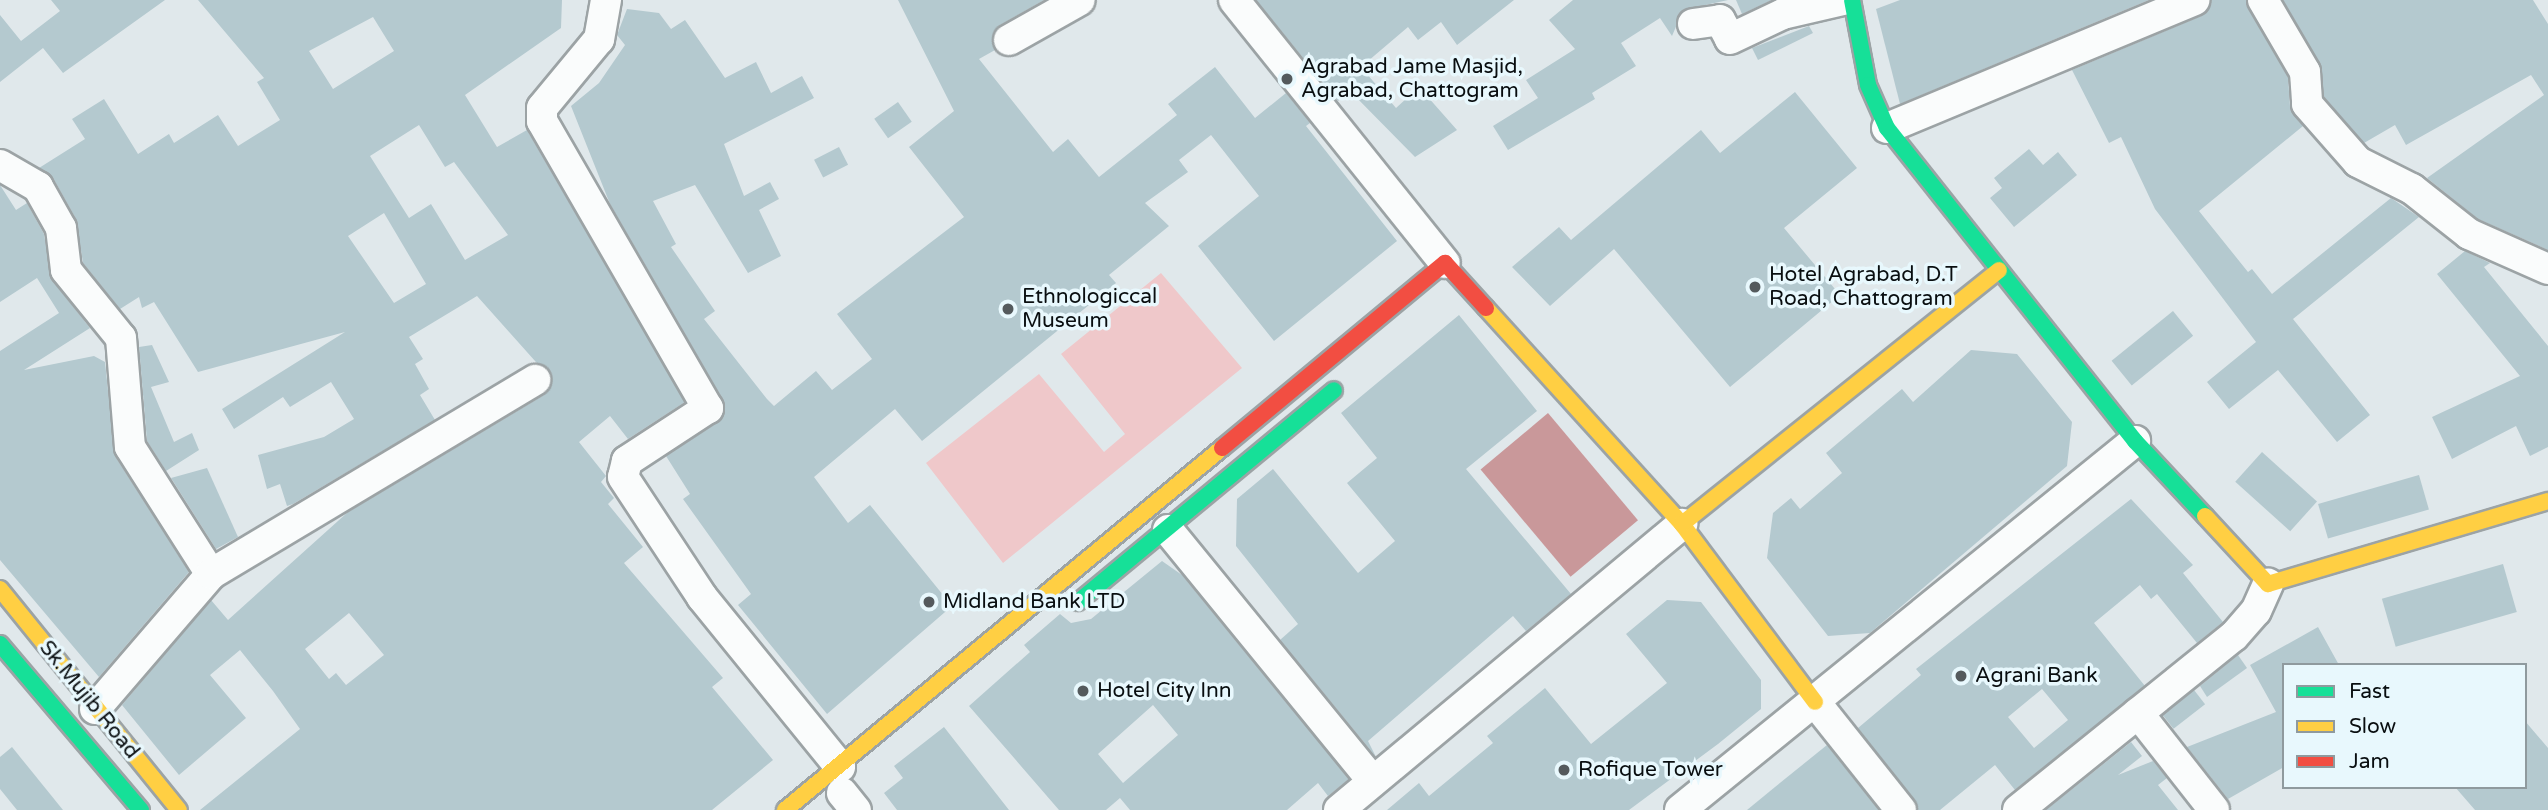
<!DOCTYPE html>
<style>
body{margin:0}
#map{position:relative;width:2548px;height:810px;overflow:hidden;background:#e0e8eb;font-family:"Varela Round",sans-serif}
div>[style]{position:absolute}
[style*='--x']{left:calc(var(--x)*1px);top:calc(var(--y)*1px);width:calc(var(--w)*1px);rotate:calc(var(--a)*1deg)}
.green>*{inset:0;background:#efc8ca}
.water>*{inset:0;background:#c9989a;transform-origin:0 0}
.building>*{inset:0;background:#b4c9cf;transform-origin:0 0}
.roads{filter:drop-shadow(2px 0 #9ca3a5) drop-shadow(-2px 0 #9ca3a5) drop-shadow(0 2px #9ca3a5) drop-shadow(0 -2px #9ca3a5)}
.street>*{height:30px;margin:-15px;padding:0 15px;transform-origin:15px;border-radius:15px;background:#fafcfc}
.fast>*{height:16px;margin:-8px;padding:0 8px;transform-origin:8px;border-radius:8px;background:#16e098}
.slow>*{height:16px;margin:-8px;padding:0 8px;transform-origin:8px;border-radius:8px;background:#ffcf43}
.jam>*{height:16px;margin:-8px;padding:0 8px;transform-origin:8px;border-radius:8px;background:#f24e42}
.dots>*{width:19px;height:19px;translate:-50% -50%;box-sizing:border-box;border:4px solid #e8f8fd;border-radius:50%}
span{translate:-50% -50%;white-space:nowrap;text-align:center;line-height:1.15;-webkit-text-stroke:7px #e8f8fd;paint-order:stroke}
.poi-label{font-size:21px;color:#090e10}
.left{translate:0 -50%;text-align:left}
.street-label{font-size:21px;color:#090e10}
.legend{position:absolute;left:2282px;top:663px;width:245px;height:126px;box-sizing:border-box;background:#e8f8fd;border:2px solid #8f9a9e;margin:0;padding:9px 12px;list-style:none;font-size:21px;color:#090e10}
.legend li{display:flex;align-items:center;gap:14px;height:35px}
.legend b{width:35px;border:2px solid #8f9a9e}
</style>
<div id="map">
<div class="green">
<div style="clip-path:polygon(1161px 273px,1242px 368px,1003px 563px,926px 463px,1039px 374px,1104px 452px,1125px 434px,1061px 354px)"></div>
</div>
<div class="water">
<div style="left:1548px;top:413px;width:140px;height:88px;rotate:50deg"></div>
</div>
<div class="building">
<div style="clip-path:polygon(51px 0,165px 0,63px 73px,43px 48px,0 82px,0 15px,21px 41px,60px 11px)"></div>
<div style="clip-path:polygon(evenodd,198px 0,562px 0,561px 28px,465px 95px,497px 147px,527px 130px,685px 402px,628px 439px,610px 416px,579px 442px,606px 476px,601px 482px,614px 498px,608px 504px,643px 547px,624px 563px,723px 678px,712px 687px,773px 760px,712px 810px,200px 810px,300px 729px,273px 691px,240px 650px,210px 675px,246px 718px,179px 775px,122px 705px,211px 600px,228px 620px,348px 512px,544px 395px,552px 380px,477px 296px,409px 337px,423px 359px,415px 364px,429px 389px,420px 395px,435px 420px,293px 504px,287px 506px,280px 484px,267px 489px,258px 455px,324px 437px,354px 419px,331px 382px,290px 407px,283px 397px,234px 429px,222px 409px,345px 332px,198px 372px,154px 302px,142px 308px,139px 297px,120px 309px,83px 263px,76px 219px,53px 178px,39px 168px,85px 139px,72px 119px,104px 99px,138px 154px,169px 134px,174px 143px,218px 115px,238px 146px,280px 120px,257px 82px,264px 78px,198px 0,373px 17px,394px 51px,333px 89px,309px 51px,373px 17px,198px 0,419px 125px,445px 167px,454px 162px,508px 235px,465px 260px,431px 204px,409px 218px,370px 156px,419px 125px,198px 0,384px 213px,426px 284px,394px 303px,348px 236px,384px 213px,198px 0,349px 613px,384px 655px,346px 685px,336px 673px,329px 679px,305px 649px,349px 613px)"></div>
<div style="clip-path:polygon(898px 0,1044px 0,1000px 25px,992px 39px,995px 50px,979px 59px,1053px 152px,1068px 139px,1099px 177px,1177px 115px,1168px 104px,1215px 67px,1255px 118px,1286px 93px,1263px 64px,1310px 123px,1306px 126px,1397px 241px,1274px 341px,1198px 246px,1259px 196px,1211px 135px,1179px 160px,1188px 172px,1145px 203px,1169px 226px,1109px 275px,1116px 283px,922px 441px,895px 409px,814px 477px,848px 523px,870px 505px,952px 606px,827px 714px,738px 605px,751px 594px,683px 499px,690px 494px,666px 456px,718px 422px,723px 400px,610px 204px,571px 106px,599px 83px,625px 45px,617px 35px,627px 9px,659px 13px,671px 29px,685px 20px,725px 78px,756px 62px,771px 93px,802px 76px,814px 98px,724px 144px,744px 196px,770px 182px,779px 199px,759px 210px,781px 256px,748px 273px,695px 185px,653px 201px,676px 244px,671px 247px,715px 311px,704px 319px,767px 399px,774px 406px,816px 371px,832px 390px,872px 359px,837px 314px,964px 217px,909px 147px,954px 111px)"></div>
<div style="clip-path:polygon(1256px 0,1514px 0,1457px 45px,1441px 22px,1418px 40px,1408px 27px,1361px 67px,1396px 108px,1419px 87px,1457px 130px,1415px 157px,1350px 91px,1338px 101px)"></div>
<div style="clip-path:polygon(1573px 0,1728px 0,1683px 10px,1672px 36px,1660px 18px,1621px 43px,1636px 66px,1592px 93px,1595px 99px,1508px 150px,1493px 126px,1538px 98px,1526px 80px,1575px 49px,1549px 20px)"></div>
<div style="clip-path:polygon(1736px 0,1772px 0,1742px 14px)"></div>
<div style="clip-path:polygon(1900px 0,2149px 0,1900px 104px,1876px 9px)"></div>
<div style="clip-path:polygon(2211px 0,2246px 0,2288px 77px,2290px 106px,2303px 126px,2199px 211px,2248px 272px,2252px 269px,2272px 294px,2391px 198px,2419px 217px,2293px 319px,2370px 415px,2337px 442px,2278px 370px,2229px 409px,2207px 382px,2256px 342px,2155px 209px,2121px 137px,2109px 143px,2072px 70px,2201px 16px)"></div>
<div style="clip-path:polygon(2283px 0,2533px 0,2548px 24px,2548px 250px,2478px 219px,2427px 178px,2544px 95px,2531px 75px,2406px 145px,2395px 125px,2364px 143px,2324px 97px,2320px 64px)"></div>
<div style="clip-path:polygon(1809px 26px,1813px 33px,1758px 60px,1752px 48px)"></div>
<div style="clip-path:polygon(1795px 92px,1857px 168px,1784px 228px,1840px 295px,1730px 387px,1614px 249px,1550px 306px,1512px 267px,1559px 227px,1571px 240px,1701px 130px,1720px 153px)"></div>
<div style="left:898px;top:102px;width:24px;height:29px;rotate:55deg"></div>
<div style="left:839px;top:147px;width:20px;height:28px;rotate:63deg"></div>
<div style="clip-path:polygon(2029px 149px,2043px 165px,2058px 152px,2077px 175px,2014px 227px,1990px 198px,2002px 188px,1994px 178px)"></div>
<div style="clip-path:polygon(0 185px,16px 210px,27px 203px,44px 234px,52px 280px,90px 328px,24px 370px,94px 356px,105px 362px,115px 456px,189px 572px,99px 677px,0 560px,0 351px,59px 313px,37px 278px,0 302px)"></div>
<div style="clip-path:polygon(2465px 251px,2490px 263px,2484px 267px,2548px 346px,2548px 447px,2530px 456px,2516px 426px,2452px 459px,2432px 417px,2520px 376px,2437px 274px)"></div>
<div style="left:2173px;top:311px;width:32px;height:79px;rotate:51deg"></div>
<div style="clip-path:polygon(1459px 315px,1537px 411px,1466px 469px,1571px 594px,1526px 631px,1513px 616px,1368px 741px,1376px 757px,1280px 640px,1298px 624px,1236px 546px,1237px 499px,1273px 469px,1358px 573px,1395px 541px,1347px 483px,1377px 458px,1341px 413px)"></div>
<div style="clip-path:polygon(152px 345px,169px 382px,151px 387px,174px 442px,192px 433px,199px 450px,166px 471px,147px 441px,139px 347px)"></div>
<div style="clip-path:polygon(1971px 350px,2017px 354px,2072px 422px,2067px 466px,1870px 633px,1828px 636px,1767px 558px,1773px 513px,1791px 498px,1800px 509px,1842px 473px,1826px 453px,1902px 389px,1913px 402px)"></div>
<div style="left:2262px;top:452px;width:74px;height:40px;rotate:42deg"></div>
<div style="clip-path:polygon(207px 468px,238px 537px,216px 549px,171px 478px)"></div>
<div style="left:2419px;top:475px;width:36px;height:105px;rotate:74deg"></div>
<div style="clip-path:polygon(evenodd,2131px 499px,2193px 565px,2183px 573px,2223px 622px,2197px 643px,2157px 594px,2151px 599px,2140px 585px,2094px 623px,2145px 686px,2015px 790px,1995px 765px,1940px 810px,1918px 810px,1858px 728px,1921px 675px,1916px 669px,2131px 499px,2042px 689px,2068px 720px,2034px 748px,2008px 717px,2042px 689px)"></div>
<div style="clip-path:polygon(evenodd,1162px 561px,1182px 575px,1349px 779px,1328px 796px,1318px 783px,1287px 810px,1130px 810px,1120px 798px,1106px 810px,1059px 810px,969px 706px,1030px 652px,1024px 645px,1060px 614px,1071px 623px,1091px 619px,1162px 561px,1153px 705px,1178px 735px,1123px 783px,1098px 754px,1153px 705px)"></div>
<div style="left:2503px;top:564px;width:50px;height:126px;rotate:74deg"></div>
<div style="clip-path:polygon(1667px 600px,1701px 602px,1761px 680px,1761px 709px,1718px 744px,1629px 810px,1387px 810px,1419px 783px,1429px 796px,1493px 743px,1487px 736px,1545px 688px,1591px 744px,1667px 683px,1626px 634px)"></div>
<div style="clip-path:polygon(2318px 627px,2339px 665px,2284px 665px,2284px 767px,2228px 799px,2187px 747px,2276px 712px,2250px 665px)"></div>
<div style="clip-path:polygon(2238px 655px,2247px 668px,2207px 697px,2200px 686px)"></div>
<div style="left:2194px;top:690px;width:18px;height:40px;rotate:52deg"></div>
<div style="clip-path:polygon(2525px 721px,2548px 748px,2548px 810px,2475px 810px,2455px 787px,2525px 787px)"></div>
<div style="clip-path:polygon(944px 727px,1009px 810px,897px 810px,884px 793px,903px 778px,894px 766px)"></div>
<div style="clip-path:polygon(2131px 742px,2142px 756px,2118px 775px,2153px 761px,2167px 778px,2158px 785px,2178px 810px,2046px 810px)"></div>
<div style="clip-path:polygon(1827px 745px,1879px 810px,1747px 810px,1775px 787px)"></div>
<div style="clip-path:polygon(12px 747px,63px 810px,17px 810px,0 789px,0 757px)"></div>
</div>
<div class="roads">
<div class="street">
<div style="--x:606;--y:0;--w:40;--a:100"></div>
<div style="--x:599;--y:39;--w:89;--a:129.6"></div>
<div style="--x:542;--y:108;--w:13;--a:90"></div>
<div style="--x:542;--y:121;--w:332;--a:60"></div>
<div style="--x:708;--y:408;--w:97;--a:146.8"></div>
<div style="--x:627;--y:461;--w:16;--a:104"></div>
<div style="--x:623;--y:477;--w:144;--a:56.6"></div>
<div style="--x:702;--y:597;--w:219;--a:50.9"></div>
<div style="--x:1234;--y:0;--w:337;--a:51.3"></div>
<div style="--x:2263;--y:0;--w:83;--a:59.7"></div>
<div style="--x:2305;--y:72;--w:32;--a:86"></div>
<div style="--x:2307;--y:104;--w:77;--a:48.7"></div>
<div style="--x:2358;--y:162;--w:60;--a:26.6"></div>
<div style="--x:2412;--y:189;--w:73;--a:38.3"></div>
<div style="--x:2469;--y:234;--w:86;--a:23.9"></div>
<div style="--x:1693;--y:24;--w:27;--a:-8"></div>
<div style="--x:1720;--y:20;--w:21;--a:62"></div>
<div style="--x:1730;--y:39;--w:59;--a:-25.3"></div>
<div style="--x:1783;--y:14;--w:62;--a:-13.1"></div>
<div style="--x:1009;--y:40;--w:81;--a:-29.4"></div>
<div style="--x:1887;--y:128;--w:333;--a:-22.6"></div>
<div style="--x:0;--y:165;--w:44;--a:30.1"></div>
<div style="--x:38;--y:187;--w:47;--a:60.7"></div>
<div style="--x:61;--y:228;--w:42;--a:83.2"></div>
<div style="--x:66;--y:270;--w:87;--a:51"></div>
<div style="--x:121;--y:338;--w:109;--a:85.3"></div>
<div style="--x:130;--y:447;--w:151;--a:57.5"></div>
<div style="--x:1168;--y:530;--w:324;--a:50.8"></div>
<div style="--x:1815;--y:702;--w:138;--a:51.5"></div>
<div style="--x:95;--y:709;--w:178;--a:-49.3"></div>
<div style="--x:211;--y:574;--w:378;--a:-30.9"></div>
<div style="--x:2138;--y:713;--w:123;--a:51.9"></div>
<div style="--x:842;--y:793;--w:22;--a:51"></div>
<div style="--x:1339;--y:810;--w:447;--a:-39.8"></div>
<div style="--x:1680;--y:810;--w:586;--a:-39.04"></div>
<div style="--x:2018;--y:810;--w:277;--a:-38.9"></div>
<div style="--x:2234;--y:636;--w:33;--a:-49"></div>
<div style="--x:2256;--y:611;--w:30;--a:-66"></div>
</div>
<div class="fast">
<div style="--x:1852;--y:0;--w:86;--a:79.3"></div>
<div style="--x:1868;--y:85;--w:47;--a:66.2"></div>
<div style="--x:1887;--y:128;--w:399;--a:51.6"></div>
<div style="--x:2135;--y:441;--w:103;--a:47"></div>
<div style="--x:1078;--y:602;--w:332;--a:-39.6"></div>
<div style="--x:0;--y:644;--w:218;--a:49.7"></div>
</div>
<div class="slow">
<div style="--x:1486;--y:308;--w:292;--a:47.8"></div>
<div style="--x:1682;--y:524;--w:222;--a:53.2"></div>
<div style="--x:2205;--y:516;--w:93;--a:47.2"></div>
<div style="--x:2268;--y:584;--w:292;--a:-16.5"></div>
<div style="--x:1682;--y:524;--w:406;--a:-38.7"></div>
<div style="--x:0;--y:589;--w:284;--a:51"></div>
<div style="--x:785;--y:810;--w:567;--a:-39.64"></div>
</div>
<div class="jam">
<div style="--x:1222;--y:448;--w:290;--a:-39.7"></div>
<div style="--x:1445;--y:263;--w:61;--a:47.7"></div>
</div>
</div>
<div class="dots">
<div style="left:1287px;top:79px;background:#545a5d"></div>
<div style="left:1755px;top:287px;background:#545a5d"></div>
<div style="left:1008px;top:309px;background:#545a5d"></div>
<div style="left:929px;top:602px;background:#545a5d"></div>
<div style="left:1961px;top:676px;background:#545a5d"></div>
<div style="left:1083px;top:691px;background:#545a5d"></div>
<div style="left:1564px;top:770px;background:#545a5d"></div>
</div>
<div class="poi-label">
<span class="left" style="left:1301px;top:79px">Agrabad Jame Masjid,<br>Agrabad, Chattogram</span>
<span class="left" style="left:1769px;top:287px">Hotel Agrabad, D.T<br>Road, Chattogram</span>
<span class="left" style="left:1022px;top:309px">Ethnologiccal<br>Museum</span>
<span class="left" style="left:943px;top:602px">Midland Bank LTD</span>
<span class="left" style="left:1975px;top:676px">Agrani Bank</span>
<span class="left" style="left:1097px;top:691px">Hotel City Inn</span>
<span class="left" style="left:1578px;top:770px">Rofique Tower</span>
</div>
<div class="street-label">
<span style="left:89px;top:700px;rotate:51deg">Sk.Mujib Road</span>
</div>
<ul class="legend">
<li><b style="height:9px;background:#16e098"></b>Fast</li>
<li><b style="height:9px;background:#ffcf43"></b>Slow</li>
<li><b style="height:9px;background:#f24e42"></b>Jam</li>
</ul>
</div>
